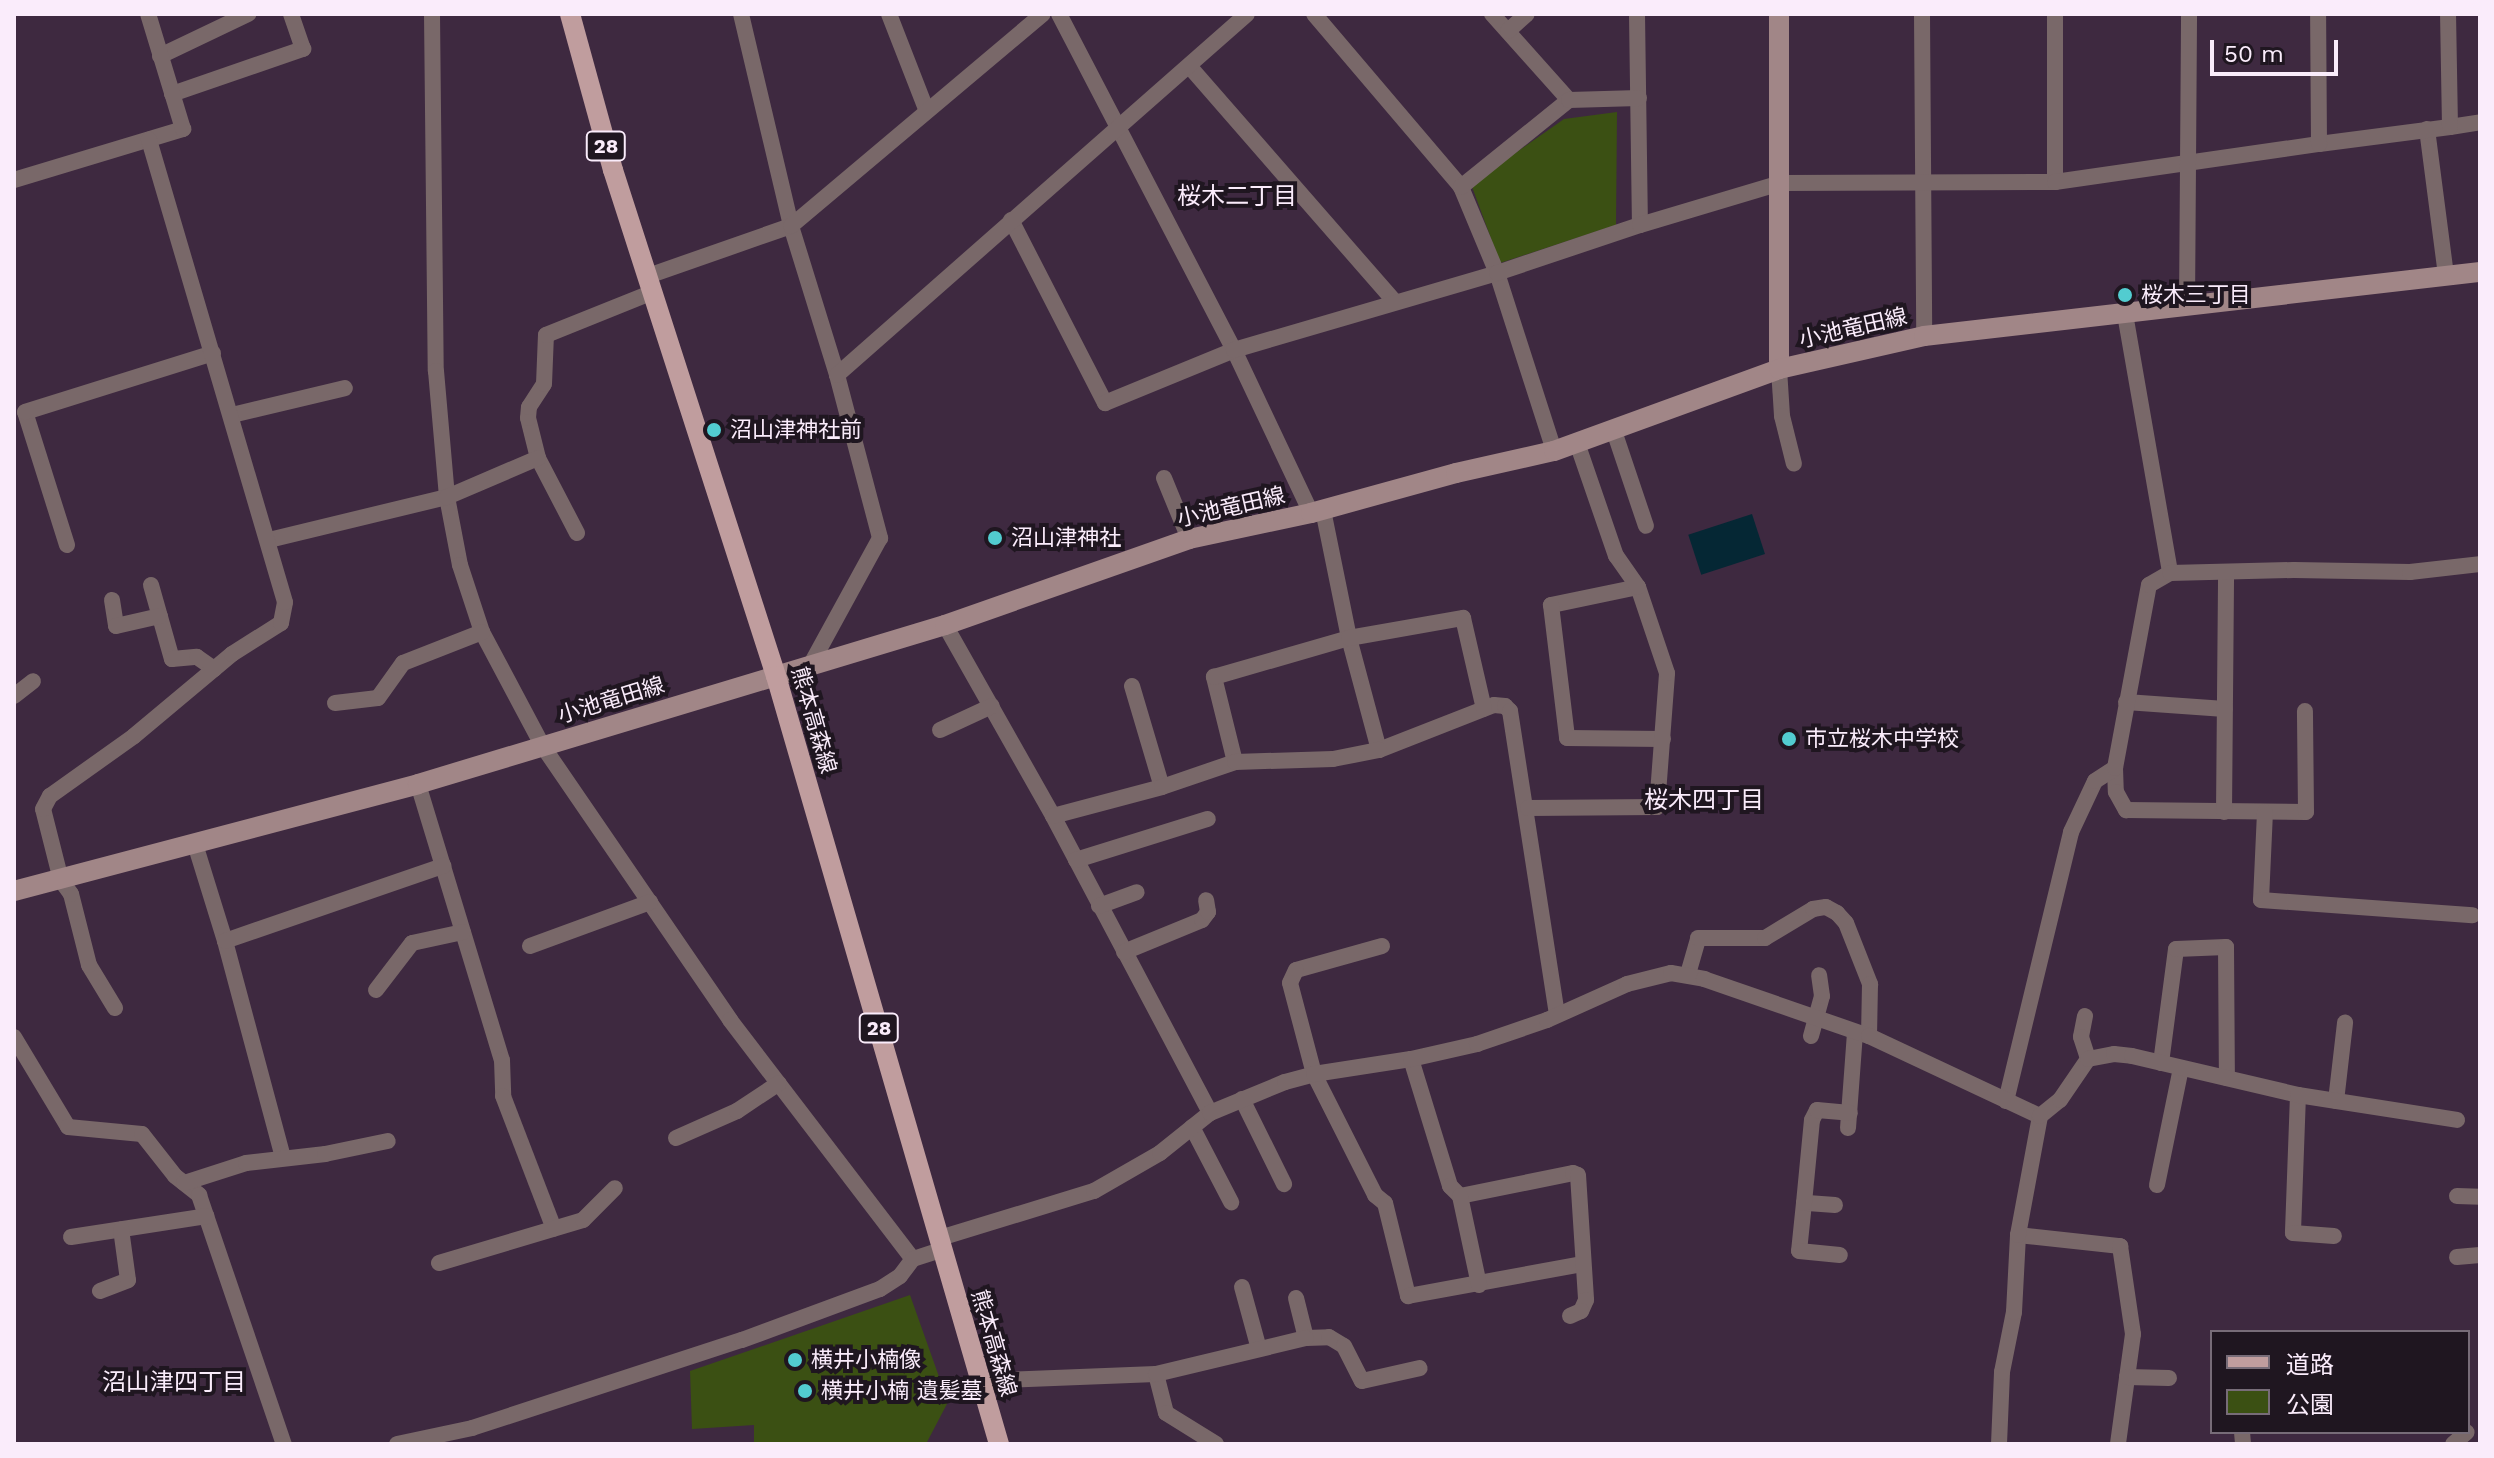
<!DOCTYPE html>
<meta charset="utf-8">
<style>
body{margin:0}
#map{position:relative;width:2494px;height:1458px;overflow:hidden;background:#3e2940;font-family:"Work Sans","Noto Sans JP",sans-serif}
div>[style]{position:absolute}
[style*='--x']{left:calc(var(--x)*1px);top:calc(var(--y)*1px);width:calc(var(--w)*1px);rotate:calc(var(--a)*1deg)}
.green>*{inset:0;background:#3b5013}
.water>*{inset:0;background:#052734;transform-origin:0 0}
.street>*{height:16px;margin:-8px;padding:0 8px;transform-origin:8px;border-radius:8px;background:#796869}
.secondary>*{height:20px;margin:-10px;padding:0 10px;transform-origin:10px;border-radius:10px;background:#a18687}
.primary>*{height:20px;margin:-10px;padding:0 10px;transform-origin:10px;border-radius:10px;background:#c09d9e}
.dots>*{width:22px;height:22px;translate:-50% -50%;box-sizing:border-box;border:4px solid #1f1620;border-radius:50%}
span{translate:-50% -50%;white-space:nowrap;text-align:center;line-height:1.15;-webkit-text-stroke:8px #1f1620;paint-order:stroke}
.shield-label span{padding:2px 6px;background:#1f1620;border:2px solid;border-radius:6px;-webkit-text-stroke-width:0}
.shield-label{font-size:20px;color:#faecfb;font-weight:700}
.poi-label{font-size:22px;color:#faecfb}
.left{translate:0 -50%;text-align:left}
.street-label{font-size:22px;color:#faecfb}
.neighbourhood-label{font-size:24px;color:#faecfb}
.frame{position:absolute;inset:0;border:16px solid #faecfb;pointer-events:none}
.legend{position:absolute;left:2210px;top:1330px;width:260px;height:104px;box-sizing:border-box;background:#1f1620;border:2px solid #776c78;margin:0;padding:10px 14px;list-style:none;font-size:24px;color:#faecfb}
.legend li{display:flex;align-items:center;gap:16px;height:40px}
.legend b{width:40px;border:2px solid #776c78}
.scale{position:absolute;left:2210px;top:40px;width:128px;height:36px;box-sizing:border-box;border:4px solid #faecfb;border-top:0;padding-left:10px;font-size:24px;line-height:28px;white-space:nowrap;color:#faecfb;-webkit-text-stroke:6px #1f1620;paint-order:stroke}
</style>
<div id="map">
<div class="green">
<div style="clip-path:polygon(1617px 112px,1616px 225px,1500px 263px,1471px 184px,1564px 119px)"></div>
<div style="clip-path:polygon(910px 1295px,948px 1402px,926px 1444px,754px 1444px,754px 1425px,692px 1429px,690px 1371px)"></div>
</div>
<div class="water">
<div style="left:1752px;top:514px;width:42px;height:67px;rotate:72deg"></div>
</div>
<div class="street">
<div style="--x:432;--y:14;--w:357;--a:89.4"></div>
<div style="--x:436;--y:371;--w:126;--a:85"></div>
<div style="--x:447;--y:497;--w:69;--a:79.2"></div>
<div style="--x:460;--y:565;--w:71;--a:71.8"></div>
<div style="--x:482;--y:632;--w:128;--a:62"></div>
<div style="--x:542;--y:745;--w:333;--a:55.6"></div>
<div style="--x:730;--y:1020;--w:301;--a:52.6"></div>
<div style="--x:741;--y:14;--w:218;--a:76.7"></div>
<div style="--x:791;--y:226;--w:156;--a:72.8"></div>
<div style="--x:837;--y:375;--w:169;--a:75.2"></div>
<div style="--x:880;--y:538;--w:144;--a:118.7"></div>
<div style="--x:889;--y:14;--w:102;--a:68.7"></div>
<div style="--x:1059;--y:14;--w:379;--a:62.5"></div>
<div style="--x:1234;--y:350;--w:180;--a:64.7"></div>
<div style="--x:1314;--y:14;--w:227;--a:49.6"></div>
<div style="--x:1461;--y:187;--w:93;--a:67.3"></div>
<div style="--x:1497;--y:273;--w:187;--a:72.2"></div>
<div style="--x:1492;--y:14;--w:115;--a:48.2"></div>
<div style="--x:1637;--y:14;--w:211;--a:89.2"></div>
<div style="--x:1922;--y:14;--w:322;--a:89.6"></div>
<div style="--x:1508;--y:31;--w:25;--a:-42"></div>
<div style="--x:160;--y:56;--w:98;--a:-25.5"></div>
<div style="--x:1190;--y:67;--w:312;--a:48.9"></div>
<div style="--x:172;--y:94;--w:139;--a:-19"></div>
<div style="--x:303;--y:49;--w:37;--a:-109"></div>
<div style="--x:2450;--y:127;--w:30;--a:-9"></div>
<div style="--x:2427;--y:129;--w:148;--a:82.6"></div>
<div style="--x:2319;--y:144;--w:132;--a:-7.4"></div>
<div style="--x:2450;--y:127;--w:113;--a:-91"></div>
<div style="--x:14;--y:180;--w:177;--a:-16.8"></div>
<div style="--x:183;--y:129;--w:120;--a:-106.9"></div>
<div style="--x:2055;--y:182;--w:168;--a:-90"></div>
<div style="--x:1461;--y:187;--w:139;--a:-38.9"></div>
<div style="--x:1569;--y:100;--w:70;--a:-1.6"></div>
<div style="--x:1011;--y:220;--w:206;--a:62.8"></div>
<div style="--x:1105;--y:403;--w:139;--a:-22.3"></div>
<div style="--x:1234;--y:350;--w:274;--a:-16.3"></div>
<div style="--x:1497;--y:273;--w:151;--a:-18.6"></div>
<div style="--x:1640;--y:225;--w:147;--a:-16.6"></div>
<div style="--x:1781;--y:183;--w:274;--a:-0.2"></div>
<div style="--x:2055;--y:182;--w:267;--a:-8.2"></div>
<div style="--x:2319;--y:144;--w:130;--a:-90.4"></div>
<div style="--x:648;--y:276;--w:151;--a:-19.3"></div>
<div style="--x:791;--y:226;--w:329;--a:-40.1"></div>
<div style="--x:2187;--y:307;--w:293;--a:-89.6"></div>
<div style="--x:2125;--y:314;--w:263;--a:80.1"></div>
<div style="--x:1779;--y:369;--w:47;--a:86.3"></div>
<div style="--x:1782;--y:416;--w:49;--a:76"></div>
<div style="--x:837;--y:375;--w:546;--a:-41.36"></div>
<div style="--x:232;--y:415;--w:116;--a:-13.4"></div>
<div style="--x:1614;--y:431;--w:100;--a:71.4"></div>
<div style="--x:1164;--y:478;--w:66;--a:67.7"></div>
<div style="--x:1323;--y:510;--w:131;--a:78.5"></div>
<div style="--x:1349;--y:638;--w:116;--a:75"></div>
<div style="--x:1379;--y:750;--w:123;--a:-21.4"></div>
<div style="--x:1494;--y:705;--w:11;--a:5"></div>
<div style="--x:1505;--y:706;--w:7;--a:45"></div>
<div style="--x:1510;--y:711;--w:307;--a:81.2"></div>
<div style="--x:577;--y:533;--w:85;--a:-117.5"></div>
<div style="--x:538;--y:458;--w:41;--a:-104"></div>
<div style="--x:528;--y:418;--w:11;--a:-85"></div>
<div style="--x:529;--y:407;--w:27;--a:-57"></div>
<div style="--x:544;--y:384;--w:49;--a:-87.7"></div>
<div style="--x:546;--y:335;--w:115;--a:-21.9"></div>
<div style="--x:269;--y:540;--w:183;--a:-13.6"></div>
<div style="--x:447;--y:497;--w:99;--a:-23.2"></div>
<div style="--x:67;--y:545;--w:139;--a:-107.5"></div>
<div style="--x:25;--y:412;--w:197;--a:-17.4"></div>
<div style="--x:151;--y:585;--w:77;--a:74.2"></div>
<div style="--x:172;--y:659;--w:25;--a:-5"></div>
<div style="--x:197;--y:657;--w:21;--a:35"></div>
<div style="--x:1638;--y:587;--w:89;--a:168.3"></div>
<div style="--x:1551;--y:605;--w:134;--a:83.1"></div>
<div style="--x:1567;--y:738;--w:96;--a:0.6"></div>
<div style="--x:112;--y:600;--w:26;--a:81"></div>
<div style="--x:116;--y:626;--w:45;--a:-12.8"></div>
<div style="--x:945;--y:625;--w:219;--a:60.5"></div>
<div style="--x:1053;--y:816;--w:336;--a:62.1"></div>
<div style="--x:1132;--y:686;--w:105;--a:73.5"></div>
<div style="--x:14;--y:696;--w:24;--a:-38"></div>
<div style="--x:2126;--y:702;--w:99;--a:4"></div>
<div style="--x:335;--y:703;--w:43;--a:-6.6"></div>
<div style="--x:378;--y:698;--w:43;--a:-54.5"></div>
<div style="--x:403;--y:663;--w:85;--a:-21.4"></div>
<div style="--x:940;--y:730;--w:57;--a:-24.8"></div>
<div style="--x:1235;--y:762;--w:88;--a:-103.9"></div>
<div style="--x:1214;--y:677;--w:141;--a:-16.1"></div>
<div style="--x:1349;--y:638;--w:116;--a:-10"></div>
<div style="--x:1463;--y:618;--w:93;--a:77"></div>
<div style="--x:2115;--y:768;--w:24;--a:88"></div>
<div style="--x:2116;--y:792;--w:21;--a:61"></div>
<div style="--x:2126;--y:810;--w:180;--a:0.6"></div>
<div style="--x:2306;--y:812;--w:101;--a:-90.6"></div>
<div style="--x:418;--y:784;--w:288;--a:73.1"></div>
<div style="--x:502;--y:1060;--w:36;--a:88"></div>
<div style="--x:503;--y:1096;--w:142;--a:69"></div>
<div style="--x:1528;--y:808;--w:129;--a:-0.4"></div>
<div style="--x:1657;--y:807;--w:134;--a:-85.7"></div>
<div style="--x:1667;--y:673;--w:91;--a:-108.6"></div>
<div style="--x:1638;--y:587;--w:38;--a:-125"></div>
<div style="--x:1616;--y:556;--w:120;--a:-109"></div>
<div style="--x:2224;--y:812;--w:239;--a:-89.5"></div>
<div style="--x:2265;--y:812;--w:88;--a:92.6"></div>
<div style="--x:2261;--y:900;--w:212;--a:4.1"></div>
<div style="--x:1053;--y:816;--w:113;--a:-14.9"></div>
<div style="--x:1162;--y:787;--w:77;--a:-18.9"></div>
<div style="--x:1235;--y:762;--w:98;--a:-1.8"></div>
<div style="--x:1333;--y:759;--w:47;--a:-11.1"></div>
<div style="--x:195;--y:844;--w:102;--a:72.8"></div>
<div style="--x:225;--y:941;--w:224;--a:75"></div>
<div style="--x:1076;--y:860;--w:138;--a:-17.3"></div>
<div style="--x:1099;--y:906;--w:40;--a:-20.2"></div>
<div style="--x:225;--y:941;--w:231;--a:-19"></div>
<div style="--x:530;--y:946;--w:128;--a:-20.1"></div>
<div style="--x:1382;--y:946;--w:89;--a:164.4"></div>
<div style="--x:1296;--y:970;--w:14;--a:115"></div>
<div style="--x:1290;--y:983;--w:94;--a:75.2"></div>
<div style="--x:1314;--y:1074;--w:136;--a:63.2"></div>
<div style="--x:1375;--y:1195;--w:13;--a:39"></div>
<div style="--x:1385;--y:1203;--w:96;--a:76.1"></div>
<div style="--x:1408;--y:1296;--w:178;--a:-10.4"></div>
<div style="--x:1124;--y:952;--w:84;--a:-22.3"></div>
<div style="--x:1202;--y:920;--w:10;--a:-53"></div>
<div style="--x:1208;--y:912;--w:12;--a:-99"></div>
<div style="--x:1688;--y:974;--w:37;--a:-74"></div>
<div style="--x:1698;--y:938;--w:67;--a:0"></div>
<div style="--x:1765;--y:938;--w:56;--a:-31.1"></div>
<div style="--x:1813;--y:909;--w:13;--a:-9"></div>
<div style="--x:1826;--y:907;--w:13;--a:29"></div>
<div style="--x:1837;--y:913;--w:13;--a:48"></div>
<div style="--x:1846;--y:923;--w:66;--a:68.5"></div>
<div style="--x:1870;--y:984;--w:52;--a:91.1"></div>
<div style="--x:376;--y:990;--w:59;--a:-52.5"></div>
<div style="--x:412;--y:943;--w:52;--a:-12.2"></div>
<div style="--x:115;--y:1008;--w:50;--a:-121.2"></div>
<div style="--x:89;--y:965;--w:73;--a:-104.2"></div>
<div style="--x:71;--y:894;--w:17;--a:-126"></div>
<div style="--x:61;--y:880;--w:73;--a:-104.2"></div>
<div style="--x:43;--y:809;--w:15;--a:-62"></div>
<div style="--x:50;--y:796;--w:103;--a:-35.5"></div>
<div style="--x:134;--y:736;--w:128;--a:-39.9"></div>
<div style="--x:232;--y:654;--w:58;--a:-32.3"></div>
<div style="--x:281;--y:623;--w:21;--a:-79"></div>
<div style="--x:285;--y:602;--w:482;--a:-106.4"></div>
<div style="--x:2085;--y:1016;--w:21;--a:101"></div>
<div style="--x:2081;--y:1037;--w:23;--a:72"></div>
<div style="--x:1811;--y:1036;--w:41;--a:-74.6"></div>
<div style="--x:1822;--y:996;--w:21;--a:-98"></div>
<div style="--x:14;--y:1037;--w:105;--a:59"></div>
<div style="--x:68;--y:1127;--w:74;--a:5.4"></div>
<div style="--x:142;--y:1134;--w:53;--a:51.8"></div>
<div style="--x:175;--y:1176;--w:31;--a:38"></div>
<div style="--x:199;--y:1195;--w:263;--a:71.2"></div>
<div style="--x:1411;--y:1059;--w:133;--a:72.9"></div>
<div style="--x:1450;--y:1186;--w:14;--a:45"></div>
<div style="--x:1460;--y:1196;--w:115;--a:-11.5"></div>
<div style="--x:1573;--y:1173;--w:5;--a:22"></div>
<div style="--x:1578;--y:1175;--w:125;--a:86.3"></div>
<div style="--x:1586;--y:1300;--w:12;--a:114"></div>
<div style="--x:1581;--y:1311;--w:12;--a:156"></div>
<div style="--x:2161;--y:1063;--w:115;--a:-82.5"></div>
<div style="--x:2176;--y:949;--w:50;--a:-2.3"></div>
<div style="--x:2226;--y:947;--w:131;--a:89.6"></div>
<div style="--x:2298;--y:1095;--w:138;--a:92.1"></div>
<div style="--x:2293;--y:1233;--w:41;--a:4.2"></div>
<div style="--x:1242;--y:1099;--w:95;--a:63.7"></div>
<div style="--x:2006;--y:1101;--w:277;--a:-76.4"></div>
<div style="--x:2071;--y:832;--w:56;--a:-64.8"></div>
<div style="--x:2095;--y:781;--w:24;--a:-33"></div>
<div style="--x:2115;--y:768;--w:186;--a:-79.5"></div>
<div style="--x:2149;--y:585;--w:24;--a:-30"></div>
<div style="--x:2170;--y:573;--w:124;--a:-1.4"></div>
<div style="--x:2294;--y:570;--w:116;--a:1"></div>
<div style="--x:2410;--y:572;--w:70;--a:-6.5"></div>
<div style="--x:2336;--y:1101;--w:79;--a:-83.4"></div>
<div style="--x:1192;--y:1127;--w:85;--a:62.5"></div>
<div style="--x:1848;--y:1128;--w:96;--a:-85.8"></div>
<div style="--x:676;--y:1138;--w:67;--a:-23.9"></div>
<div style="--x:737;--y:1111;--w:50;--a:-33.7"></div>
<div style="--x:184;--y:1183;--w:65;--a:-17.9"></div>
<div style="--x:246;--y:1163;--w:80;--a:-6.5"></div>
<div style="--x:325;--y:1154;--w:64;--a:-11.7"></div>
<div style="--x:2157;--y:1185;--w:119;--a:-78.4"></div>
<div style="--x:1460;--y:1196;--w:91;--a:77.9"></div>
<div style="--x:2457;--y:1196;--w:23;--a:2"></div>
<div style="--x:1804;--y:1203;--w:48;--a:95.9"></div>
<div style="--x:1799;--y:1251;--w:41;--a:5.6"></div>
<div style="--x:1835;--y:1205;--w:31;--a:-176"></div>
<div style="--x:1804;--y:1203;--w:83;--a:-84.5"></div>
<div style="--x:1812;--y:1120;--w:11;--a:-63"></div>
<div style="--x:1817;--y:1110;--w:33;--a:5"></div>
<div style="--x:2018;--y:1235;--w:103;--a:6.2"></div>
<div style="--x:2120;--y:1246;--w:89;--a:81.6"></div>
<div style="--x:2133;--y:1334;--w:111;--a:97.8"></div>
<div style="--x:71;--y:1237;--w:137;--a:-8.8"></div>
<div style="--x:940;--y:1238;--w:161;--a:-17"></div>
<div style="--x:1094;--y:1191;--w:76;--a:-29.9"></div>
<div style="--x:1160;--y:1153;--w:64;--a:-38.7"></div>
<div style="--x:1210;--y:1113;--w:81;--a:-22.5"></div>
<div style="--x:1285;--y:1082;--w:30;--a:-15"></div>
<div style="--x:1314;--y:1074;--w:98;--a:-8.8"></div>
<div style="--x:1411;--y:1059;--w:68;--a:-12.8"></div>
<div style="--x:1477;--y:1044;--w:74;--a:-18.9"></div>
<div style="--x:1547;--y:1020;--w:88;--a:-24.2"></div>
<div style="--x:1627;--y:984;--w:45;--a:-14"></div>
<div style="--x:1671;--y:973;--w:34;--a:10"></div>
<div style="--x:1704;--y:979;--w:175;--a:19.1"></div>
<div style="--x:1869;--y:1036;--w:189;--a:25.1"></div>
<div style="--x:2457;--y:1257;--w:23;--a:-5"></div>
<div style="--x:439;--y:1263;--w:150;--a:-16.6"></div>
<div style="--x:583;--y:1220;--w:45;--a:-45"></div>
<div style="--x:1242;--y:1287;--w:64;--a:74.7"></div>
<div style="--x:100;--y:1291;--w:30;--a:-21"></div>
<div style="--x:128;--y:1280;--w:51;--a:-97.8"></div>
<div style="--x:1296;--y:1298;--w:41;--a:76"></div>
<div style="--x:1306;--y:1338;--w:23;--a:-2"></div>
<div style="--x:1329;--y:1337;--w:17;--a:31"></div>
<div style="--x:1344;--y:1346;--w:39;--a:63"></div>
<div style="--x:1362;--y:1381;--w:59;--a:-12.6"></div>
<div style="--x:1156;--y:1374;--w:40;--a:75.6"></div>
<div style="--x:1166;--y:1413;--w:59;--a:31.8"></div>
<div style="--x:2127;--y:1377;--w:42;--a:1.4"></div>
<div style="--x:980;--y:1381;--w:176;--a:-2.3"></div>
<div style="--x:1156;--y:1374;--w:154;--a:-13.5"></div>
<div style="--x:2242;--y:1432;--w:12;--a:85"></div>
<div style="--x:397;--y:1444;--w:77;--a:-12"></div>
<div style="--x:472;--y:1428;--w:284;--a:-18.1"></div>
<div style="--x:742;--y:1340;--w:147;--a:-20.3"></div>
<div style="--x:880;--y:1289;--w:24;--a:-33"></div>
<div style="--x:900;--y:1276;--w:21;--a:-53"></div>
<div style="--x:913;--y:1259;--w:32;--a:-18"></div>
<div style="--x:1999;--y:1444;--w:72;--a:-87.6"></div>
<div style="--x:2002;--y:1372;--w:61;--a:-78.7"></div>
<div style="--x:2014;--y:1312;--w:77;--a:-87"></div>
<div style="--x:2018;--y:1235;--w:121;--a:-79.5"></div>
<div style="--x:2040;--y:1116;--w:26;--a:-39"></div>
<div style="--x:2060;--y:1100;--w:50;--a:-55.7"></div>
<div style="--x:2088;--y:1059;--w:26;--a:-11"></div>
<div style="--x:2114;--y:1054;--w:18;--a:6"></div>
<div style="--x:2132;--y:1056;--w:171;--a:13.2"></div>
<div style="--x:2298;--y:1095;--w:161;--a:8.9"></div>
<div style="--x:2453;--y:1444;--w:18;--a:-41"></div>
</div>
<div class="secondary">
<div style="--x:1779;--y:14;--w:355;--a:90"></div>
<div style="--x:14;--y:891;--w:418;--a:-14.8"></div>
<div style="--x:418;--y:784;--w:550;--a:-16.79"></div>
<div style="--x:945;--y:625;--w:259;--a:-19.4"></div>
<div style="--x:1189;--y:539;--w:125;--a:-12"></div>
<div style="--x:1311;--y:513;--w:150;--a:-15.4"></div>
<div style="--x:1456;--y:473;--w:100;--a:-12.7"></div>
<div style="--x:1554;--y:451;--w:239;--a:-20"></div>
<div style="--x:1779;--y:369;--w:149;--a:-12.8"></div>
<div style="--x:1924;--y:336;--w:560;--a:-6.57"></div>
</div>
<div class="primary">
<div style="--x:570;--y:14;--w:162;--a:74.6"></div>
<div style="--x:613;--y:170;--w:532;--a:72.14"></div>
<div style="--x:776;--y:676;--w:800;--a:73.81"></div>
</div>
<div class="dots">
<div style="left:2125px;top:295px;background:#52ccd0"></div>
<div style="left:714px;top:430px;background:#52ccd0"></div>
<div style="left:995px;top:538px;background:#52ccd0"></div>
<div style="left:1789px;top:739px;background:#52ccd0"></div>
<div style="left:795px;top:1360px;background:#52ccd0"></div>
<div style="left:805px;top:1391px;background:#52ccd0"></div>
</div>
<div class="shield-label">
<span style="left:606px;top:146px">28</span>
<span style="left:879px;top:1028px">28</span>
</div>
<div class="poi-label">
<span class="left" style="left:2141px;top:295px">桜木三丁目</span>
<span class="left" style="left:730px;top:430px">沼山津神社前</span>
<span class="left" style="left:1011px;top:538px">沼山津神社</span>
<span class="left" style="left:1805px;top:739px">市立桜木中学校</span>
<span class="left" style="left:811px;top:1360px">横井小楠像</span>
<span class="left" style="left:821px;top:1391px">横井小楠 遺髪墓</span>
</div>
<div class="street-label">
<span style="left:1853px;top:328px;rotate:-13deg">小池竜田線</span>
<span style="left:1231px;top:507px;rotate:-13deg">小池竜田線</span>
<span style="left:611px;top:700px;rotate:-17deg">小池竜田線</span>
<span style="left:814px;top:720px;rotate:74deg">熊本高森線</span>
<span style="left:994px;top:1343px;rotate:74deg">熊本高森線</span>
</div>
<div class="neighbourhood-label">
<span style="left:1237px;top:197px">桜木二丁目</span>
<span style="left:1704px;top:801px">桜木四丁目</span>
<span style="left:174px;top:1383px">沼山津四丁目</span>
</div>
<div class="frame"></div>
<ul class="legend">
<li><b style="height:10px;background:#c09d9e"></b>道路</li>
<li><b style="height:22px;background:#3b5013"></b>公園</li>
</ul>
<div class="scale">50 m</div>
</div>
